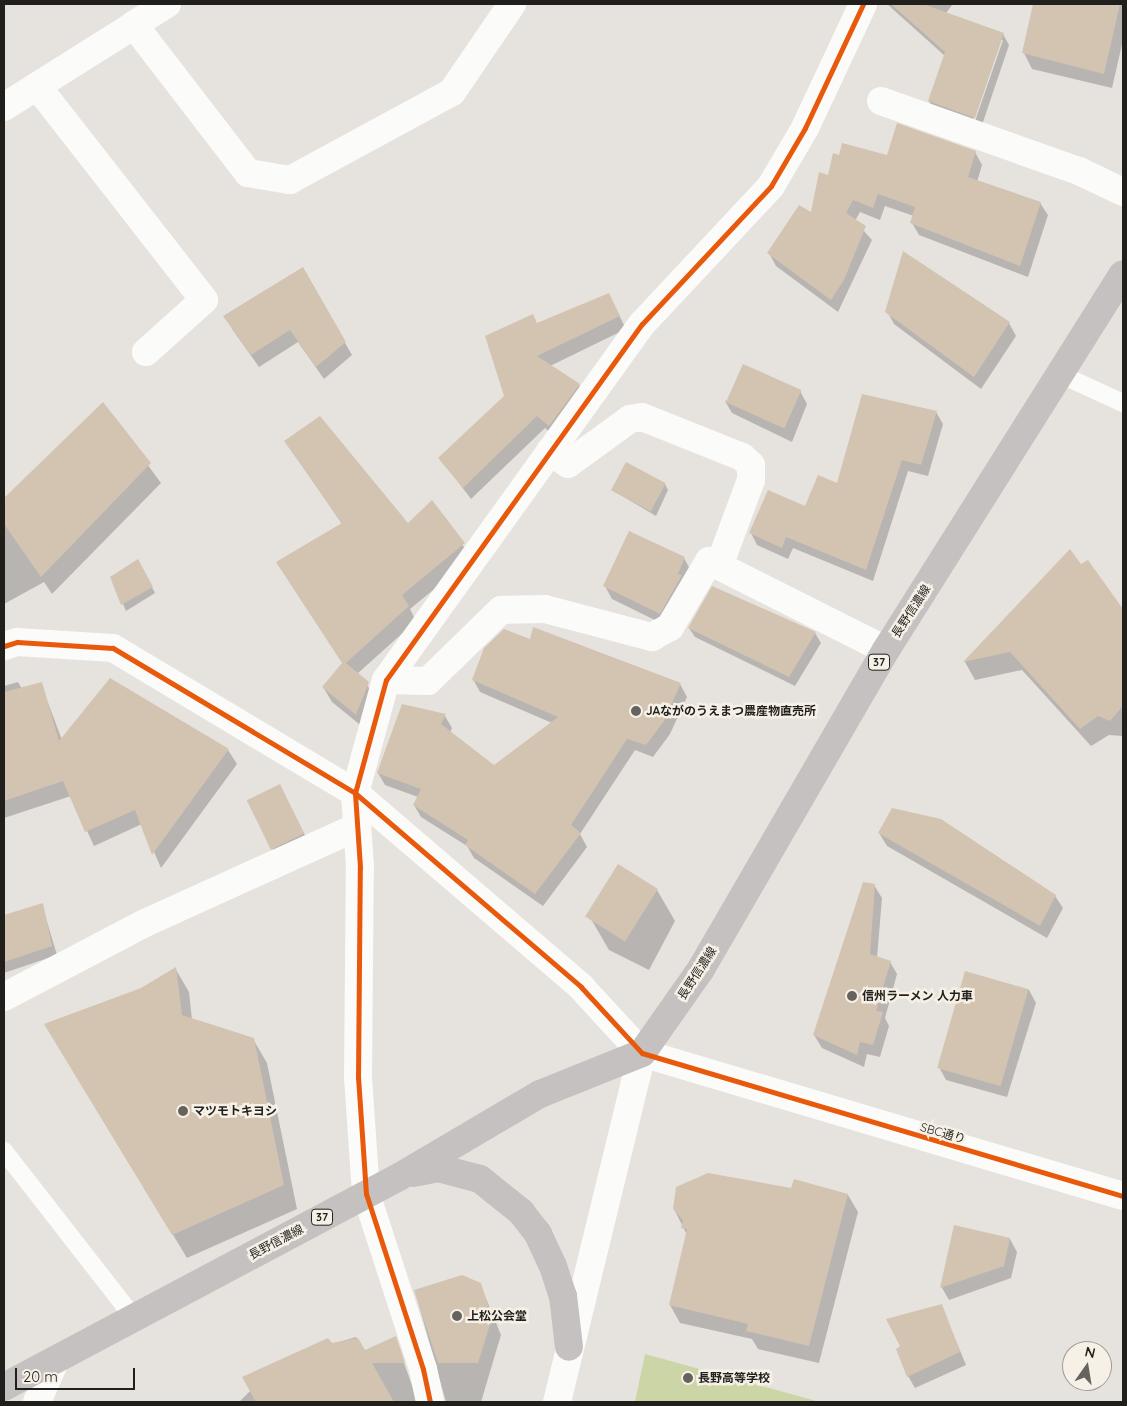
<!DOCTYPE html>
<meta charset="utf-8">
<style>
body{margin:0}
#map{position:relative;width:1127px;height:1406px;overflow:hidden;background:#e6e2de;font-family:Quicksand,"Noto Sans JP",sans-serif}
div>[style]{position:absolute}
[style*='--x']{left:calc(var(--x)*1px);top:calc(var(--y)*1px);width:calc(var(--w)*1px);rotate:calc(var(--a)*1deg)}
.green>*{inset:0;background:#cbd5a6}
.shadow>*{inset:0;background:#0003}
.building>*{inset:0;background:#d3c4b2;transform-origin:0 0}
.service>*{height:18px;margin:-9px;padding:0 9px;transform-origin:9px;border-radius:9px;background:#fbfbfa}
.minor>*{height:28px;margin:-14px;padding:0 14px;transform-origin:14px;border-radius:14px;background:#fbfbfa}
.tertiary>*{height:28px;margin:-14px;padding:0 14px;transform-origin:14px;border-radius:14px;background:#fbfbfa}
.primary>*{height:28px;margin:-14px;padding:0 14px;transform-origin:14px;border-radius:14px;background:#c6c1c1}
.cycleway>*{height:5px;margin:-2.5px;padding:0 2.5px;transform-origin:2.5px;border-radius:2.5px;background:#e8590c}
.dots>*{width:14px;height:14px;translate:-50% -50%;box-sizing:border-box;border:2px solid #f6f0e7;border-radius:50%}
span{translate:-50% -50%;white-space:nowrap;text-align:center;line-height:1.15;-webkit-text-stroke:5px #f6f0e7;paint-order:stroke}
.shield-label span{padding:1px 4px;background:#f6f0e7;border:1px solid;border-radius:4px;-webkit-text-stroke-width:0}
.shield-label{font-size:11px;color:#211f1b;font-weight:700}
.street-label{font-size:12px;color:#211f1b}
.poi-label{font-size:12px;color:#211f1b;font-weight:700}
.left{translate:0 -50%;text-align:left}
.frame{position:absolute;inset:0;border:5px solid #211f1b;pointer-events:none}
.north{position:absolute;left:1062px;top:1341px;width:50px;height:50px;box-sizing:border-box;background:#f6f0e7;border:1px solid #a19c95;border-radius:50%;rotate:13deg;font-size:14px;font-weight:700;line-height:20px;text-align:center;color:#211f1b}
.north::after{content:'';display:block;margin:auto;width:18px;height:22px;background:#66635f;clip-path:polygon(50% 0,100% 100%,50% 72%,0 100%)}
.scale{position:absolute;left:15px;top:1368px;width:120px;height:22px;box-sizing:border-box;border:2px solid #211f1b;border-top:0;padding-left:6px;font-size:15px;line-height:18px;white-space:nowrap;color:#211f1b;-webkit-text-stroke:4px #f6f0e7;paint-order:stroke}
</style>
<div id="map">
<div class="green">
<div style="clip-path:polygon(645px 1354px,820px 1402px,635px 1402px)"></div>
</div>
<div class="shadow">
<div style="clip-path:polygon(evenodd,887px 4px,953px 4px,946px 13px,1003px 34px,1009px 45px,981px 128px,935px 112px,929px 101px,945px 56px,887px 4px,1000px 40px,1003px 40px,974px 124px,972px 123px,1000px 40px)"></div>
<div style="clip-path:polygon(1044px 4px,1123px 4px,1123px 40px,1112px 88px,1032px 69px,1024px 53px)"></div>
<div style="clip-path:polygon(975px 152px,982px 165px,977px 182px,1040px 203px,1048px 215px,1028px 277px,919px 235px,912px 223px,914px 216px,885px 206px,880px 220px,860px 212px,855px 221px,872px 240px,838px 312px,776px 266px,769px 253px,812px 214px,839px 157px)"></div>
<div style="clip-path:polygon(302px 269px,352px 355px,324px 379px,298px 342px,259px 367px,232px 329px)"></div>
<div style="clip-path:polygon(609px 295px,626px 329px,550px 366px,579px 385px,586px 397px,557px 438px,545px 428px,471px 499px,440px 458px,505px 396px,537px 324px)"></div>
<div style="clip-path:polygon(887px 311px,1009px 323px,1016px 336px,981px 389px,894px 324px)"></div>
<div style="clip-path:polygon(800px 391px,807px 404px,792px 442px,732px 413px,725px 401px)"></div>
<div style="clip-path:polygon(103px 404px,161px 483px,52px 594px,44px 582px,4px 604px,4px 500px)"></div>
<div style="clip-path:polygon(936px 412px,943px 424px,928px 476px,908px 471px,873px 581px,793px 548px,788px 559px,757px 545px,751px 533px,806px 507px)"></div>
<div style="clip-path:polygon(286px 442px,408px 525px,431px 502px,472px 558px,410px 609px,416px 621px,357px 674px,377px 697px,364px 728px,332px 702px,323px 687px,343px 664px,342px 524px)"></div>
<div style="clip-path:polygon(665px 484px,668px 490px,656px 516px,612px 490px)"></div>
<div style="clip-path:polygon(1069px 552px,1123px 622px,1123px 736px,1109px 735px,1091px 746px,1022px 670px,975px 680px,965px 662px)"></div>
<div style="clip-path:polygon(684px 558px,691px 571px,667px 626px,612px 599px,605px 586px)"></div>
<div style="clip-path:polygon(138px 561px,155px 593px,126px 611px,111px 577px)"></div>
<div style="clip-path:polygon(689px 628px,815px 633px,821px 643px,795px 686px,695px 637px)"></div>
<div style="clip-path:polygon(531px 640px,680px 684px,687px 697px,670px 734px,653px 757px,635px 750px,580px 834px,587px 847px,543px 906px,474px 858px,467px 846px,421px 817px,414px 805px,418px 797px,385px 785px,378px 773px,403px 706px,445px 716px,452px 728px,450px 733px,494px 767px,552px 723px,480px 692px,473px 679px)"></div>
<div style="clip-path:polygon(18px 682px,22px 689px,41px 684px,62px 740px,228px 750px,237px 764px,161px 868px,142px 824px,94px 846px,71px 796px,4px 818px,4px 686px)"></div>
<div style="clip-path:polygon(286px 798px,311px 847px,279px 861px,272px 848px)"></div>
<div style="clip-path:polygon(879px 833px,1055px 896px,1063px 908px,1047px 938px,887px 846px)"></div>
<div style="clip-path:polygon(874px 885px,882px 898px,877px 958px,890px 962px,897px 974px,885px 1018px,889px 1026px,880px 1057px,867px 1054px,864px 1067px,822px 1048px,814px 1035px)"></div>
<div style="clip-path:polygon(657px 890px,675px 921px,649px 970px,609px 950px,591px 919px)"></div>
<div style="clip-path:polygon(42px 905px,57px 955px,4px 973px,4px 917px)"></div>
<div style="clip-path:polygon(175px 968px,189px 992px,192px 1020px,253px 1039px,267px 1063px,297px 1209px,187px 1258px,60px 1048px)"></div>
<div style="clip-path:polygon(965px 973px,1029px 990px,1036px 1003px,1007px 1097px,946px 1080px,939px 1067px)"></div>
<div style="clip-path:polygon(792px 1190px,848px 1195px,858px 1212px,819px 1363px,758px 1349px,752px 1339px,680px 1323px,670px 1305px,687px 1235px,674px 1209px)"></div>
<div style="clip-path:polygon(955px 1226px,1010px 1239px,1017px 1252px,1011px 1278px,949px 1300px,942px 1288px)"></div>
<div style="clip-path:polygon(480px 1284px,501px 1335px,481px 1402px,446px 1402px,415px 1291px)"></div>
<div style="clip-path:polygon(941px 1305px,966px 1365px,915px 1388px,908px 1376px)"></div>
<div style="clip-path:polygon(356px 1337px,365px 1352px,395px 1338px,418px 1402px,239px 1402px,251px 1390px,332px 1344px)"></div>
</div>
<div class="building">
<div style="clip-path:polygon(891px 4px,923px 4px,1004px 33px,975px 118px,928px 101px,945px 52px)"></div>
<div style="clip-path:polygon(1033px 4px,1120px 4px,1104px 74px,1022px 53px)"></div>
<div style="clip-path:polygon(897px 123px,976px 151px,968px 177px,1041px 202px,1020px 266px,910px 223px,915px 207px,878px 194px,873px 208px,853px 200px,846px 213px,866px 226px,844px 280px,831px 300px,767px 253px,799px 205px,811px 212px,819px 172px,828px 175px,833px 153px,839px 155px,842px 143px,887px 155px)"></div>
<div style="clip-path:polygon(903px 251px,1010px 322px,974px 377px,885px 312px)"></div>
<div style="clip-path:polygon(303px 267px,346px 342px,316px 367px,290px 330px,251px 355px,223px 316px)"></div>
<div style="clip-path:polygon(609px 293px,620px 316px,537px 356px,580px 384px,549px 426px,537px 416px,463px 488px,438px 458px,504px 396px,485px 336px,533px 314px,537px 323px)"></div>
<div style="left:743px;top:364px;width:64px;height:42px;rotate:24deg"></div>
<div style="clip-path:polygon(862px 394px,937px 411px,921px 465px,902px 460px,866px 570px,786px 537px,782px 548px,749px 533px,768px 490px,805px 506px,818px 475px,837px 483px)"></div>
<div style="clip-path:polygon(103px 402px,151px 463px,41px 577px,4px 524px,4px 498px)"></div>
<div style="clip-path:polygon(320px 416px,408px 523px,432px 500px,465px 543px,402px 595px,409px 606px,346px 663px,369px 682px,356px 715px,322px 687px,342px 663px,276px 562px,342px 523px,284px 441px)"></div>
<div style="left:626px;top:462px;width:45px;height:32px;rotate:28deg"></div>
<div style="clip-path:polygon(629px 531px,685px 557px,678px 574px,682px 575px,660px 614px,603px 586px)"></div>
<div style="clip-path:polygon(1070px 549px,1081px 564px,1088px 560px,1123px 609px,1123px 706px,1110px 721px,1098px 716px,1080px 729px,1010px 652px,963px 662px)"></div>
<div style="clip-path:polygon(138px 559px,153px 587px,121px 605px,110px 577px)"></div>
<div style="clip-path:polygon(712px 586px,816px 632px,789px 677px,688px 628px)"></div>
<div style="clip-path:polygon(533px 627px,681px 683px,664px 721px,646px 745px,627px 739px,571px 825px,581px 833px,535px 894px,465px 845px,468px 840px,413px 805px,421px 789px,377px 773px,402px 704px,446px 714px,441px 724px,494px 765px,558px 717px,472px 680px,484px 648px,504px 629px,530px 639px)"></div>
<div style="clip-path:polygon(110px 678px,229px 749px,152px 855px,135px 810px,85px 832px,63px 781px,4px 801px,4px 692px,42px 682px,59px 741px)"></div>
<div style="left:280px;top:784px;width:55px;height:37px;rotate:64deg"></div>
<div style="clip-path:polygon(892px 808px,941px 819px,1056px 895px,1040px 926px,878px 833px)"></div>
<div style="left:618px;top:864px;width:47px;height:62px;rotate:32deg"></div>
<div style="clip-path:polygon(863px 882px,875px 884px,870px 954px,891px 961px,876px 1011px,883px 1012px,873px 1045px,860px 1042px,857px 1055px,813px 1035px)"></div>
<div style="clip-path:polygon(43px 903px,52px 946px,4px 962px,4px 915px)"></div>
<div style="clip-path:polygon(176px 967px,182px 1015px,254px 1038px,284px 1185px,172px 1235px,44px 1024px,141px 988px)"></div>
<div style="left:965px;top:971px;width:66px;height:101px;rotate:16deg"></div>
<div style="clip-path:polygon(708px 1173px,791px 1188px,794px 1179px,848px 1194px,809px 1346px,746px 1331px,748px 1324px,669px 1305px,687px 1229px,681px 1228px,683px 1220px,673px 1209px,676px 1187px)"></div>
<div style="clip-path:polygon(954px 1225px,1010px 1238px,1004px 1266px,940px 1288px)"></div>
<div style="clip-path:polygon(462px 1275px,481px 1283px,492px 1318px,478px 1363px,438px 1363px,414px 1290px)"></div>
<div style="clip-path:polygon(942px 1304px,960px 1352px,907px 1377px,896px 1349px,900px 1346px,886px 1319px)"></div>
<div style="clip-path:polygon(396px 1336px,405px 1363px,372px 1363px,394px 1402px,256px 1402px,242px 1377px,328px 1338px,332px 1343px,358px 1338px,365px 1350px)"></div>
</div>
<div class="service">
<div style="--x:1062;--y:375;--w:67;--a:24.7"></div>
<div style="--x:4;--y:1151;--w:212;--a:52.1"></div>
</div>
<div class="minor">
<div style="--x:167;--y:4;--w:39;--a:148"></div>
<div style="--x:134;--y:25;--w:187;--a:52.4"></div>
<div style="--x:248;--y:173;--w:43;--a:9.5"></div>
<div style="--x:290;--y:180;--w:184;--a:-28.5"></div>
<div style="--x:452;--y:92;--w:107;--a:-55.7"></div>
<div style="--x:37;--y:86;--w:271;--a:52"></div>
<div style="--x:204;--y:300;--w:78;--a:138.1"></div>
<div style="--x:881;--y:101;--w:210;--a:19.5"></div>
<div style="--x:1079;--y:171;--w:49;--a:25.5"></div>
<div style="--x:4;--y:107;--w:154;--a:-32.2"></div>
<div style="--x:550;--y:451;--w:22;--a:36"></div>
<div style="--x:568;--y:464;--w:77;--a:-36"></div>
<div style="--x:630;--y:419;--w:12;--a:-9"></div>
<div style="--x:642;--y:417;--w:108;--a:21.8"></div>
<div style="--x:742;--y:457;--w:12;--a:42"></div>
<div style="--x:751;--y:465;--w:15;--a:90"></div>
<div style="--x:751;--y:480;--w:92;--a:110.4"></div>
<div style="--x:386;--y:680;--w:42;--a:1.4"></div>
<div style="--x:428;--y:681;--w:102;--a:-44.2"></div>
<div style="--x:501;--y:610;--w:44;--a:-1.3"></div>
<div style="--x:545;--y:609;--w:111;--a:14.7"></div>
<div style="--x:652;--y:637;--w:21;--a:-29"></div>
<div style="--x:670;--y:627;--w:77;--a:-59.4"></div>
<div style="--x:709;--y:561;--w:198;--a:26.7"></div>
<div style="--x:4;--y:997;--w:157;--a:-27.7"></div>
<div style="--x:143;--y:924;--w:235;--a:-24.4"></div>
<div style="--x:37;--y:1402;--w:45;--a:-66.3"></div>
<div style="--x:430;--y:1402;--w:34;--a:-102"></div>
<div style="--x:423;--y:1369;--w:184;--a:-108"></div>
<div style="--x:366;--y:1194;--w:116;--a:-93.9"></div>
<div style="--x:358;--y:1078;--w:211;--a:-89.5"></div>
<div style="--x:360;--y:867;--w:74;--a:-93.9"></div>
<div style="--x:355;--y:793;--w:117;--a:-74.7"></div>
<div style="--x:386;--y:680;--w:438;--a:-54.3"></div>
<div style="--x:642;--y:324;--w:189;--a:-46.9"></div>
<div style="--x:771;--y:186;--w:67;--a:-59.6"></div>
<div style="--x:805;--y:128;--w:137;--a:-64.9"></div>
</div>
<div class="tertiary">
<div style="--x:4;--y:646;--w:14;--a:-17"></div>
<div style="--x:17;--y:642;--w:96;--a:3.6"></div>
<div style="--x:113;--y:648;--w:282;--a:30.9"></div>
<div style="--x:355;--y:793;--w:298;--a:40.6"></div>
<div style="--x:581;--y:987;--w:90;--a:47.3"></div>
<div style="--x:642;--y:1053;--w:502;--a:16.56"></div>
<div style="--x:557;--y:1402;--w:359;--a:-76.3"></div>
</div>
<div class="primary">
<div style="--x:413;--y:1173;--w:25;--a:-11"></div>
<div style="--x:438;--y:1168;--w:43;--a:14.7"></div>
<div style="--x:480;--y:1179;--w:53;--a:38.8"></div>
<div style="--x:521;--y:1212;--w:28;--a:52"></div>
<div style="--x:538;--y:1234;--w:35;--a:65"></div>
<div style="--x:553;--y:1266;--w:32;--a:72"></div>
<div style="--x:563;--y:1296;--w:51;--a:83.3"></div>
<div style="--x:4;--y:1387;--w:447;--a:-28"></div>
<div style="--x:399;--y:1177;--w:164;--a:-30.5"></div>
<div style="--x:540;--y:1094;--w:110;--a:-21.9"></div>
<div style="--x:642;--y:1053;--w:103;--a:-54.9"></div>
<div style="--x:701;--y:969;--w:369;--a:-59.9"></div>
<div style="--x:886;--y:650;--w:444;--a:-57.8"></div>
</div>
<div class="cycleway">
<div style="--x:4;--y:646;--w:14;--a:-17"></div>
<div style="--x:17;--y:642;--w:96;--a:3.6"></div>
<div style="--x:113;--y:648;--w:282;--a:30.9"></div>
<div style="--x:355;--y:793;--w:298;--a:40.6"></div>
<div style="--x:581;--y:987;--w:90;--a:47.3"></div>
<div style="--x:642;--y:1053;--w:502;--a:16.56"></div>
<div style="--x:430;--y:1402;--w:34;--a:-102"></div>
<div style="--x:423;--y:1369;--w:184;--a:-108"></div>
<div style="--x:366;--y:1194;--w:116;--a:-93.9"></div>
<div style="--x:358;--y:1078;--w:211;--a:-89.5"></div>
<div style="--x:360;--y:867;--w:74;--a:-93.9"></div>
<div style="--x:355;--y:793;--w:117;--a:-74.7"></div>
<div style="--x:386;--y:680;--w:438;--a:-54.3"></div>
<div style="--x:642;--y:324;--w:189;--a:-46.9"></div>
<div style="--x:771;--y:186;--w:67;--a:-59.6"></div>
<div style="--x:805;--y:128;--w:137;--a:-64.9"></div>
</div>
<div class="dots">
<div style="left:636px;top:711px;background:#66635f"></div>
<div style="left:852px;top:996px;background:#66635f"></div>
<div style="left:183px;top:1111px;background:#66635f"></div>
<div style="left:457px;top:1316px;background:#66635f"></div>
<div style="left:688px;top:1378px;background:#66635f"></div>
</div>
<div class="shield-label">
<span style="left:879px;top:662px">37</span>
<span style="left:322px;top:1217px">37</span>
</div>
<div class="street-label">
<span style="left:911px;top:611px;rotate:-57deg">長野信濃線</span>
<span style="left:697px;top:973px;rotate:-57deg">長野信濃線</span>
<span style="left:943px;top:1133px;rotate:16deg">SBC通り</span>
<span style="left:276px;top:1242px;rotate:-28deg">長野信濃線</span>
</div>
<div class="poi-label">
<span class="left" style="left:646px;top:711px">JAながのうえまつ農産物直売所</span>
<span class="left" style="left:862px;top:996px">信州ラーメン 人力車</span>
<span class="left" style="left:193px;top:1111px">マツモトキヨシ</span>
<span class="left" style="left:467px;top:1316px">上松公会堂</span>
<span class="left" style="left:698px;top:1378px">長野高等学校</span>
</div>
<div class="frame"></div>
<div class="north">N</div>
<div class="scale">20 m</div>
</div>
